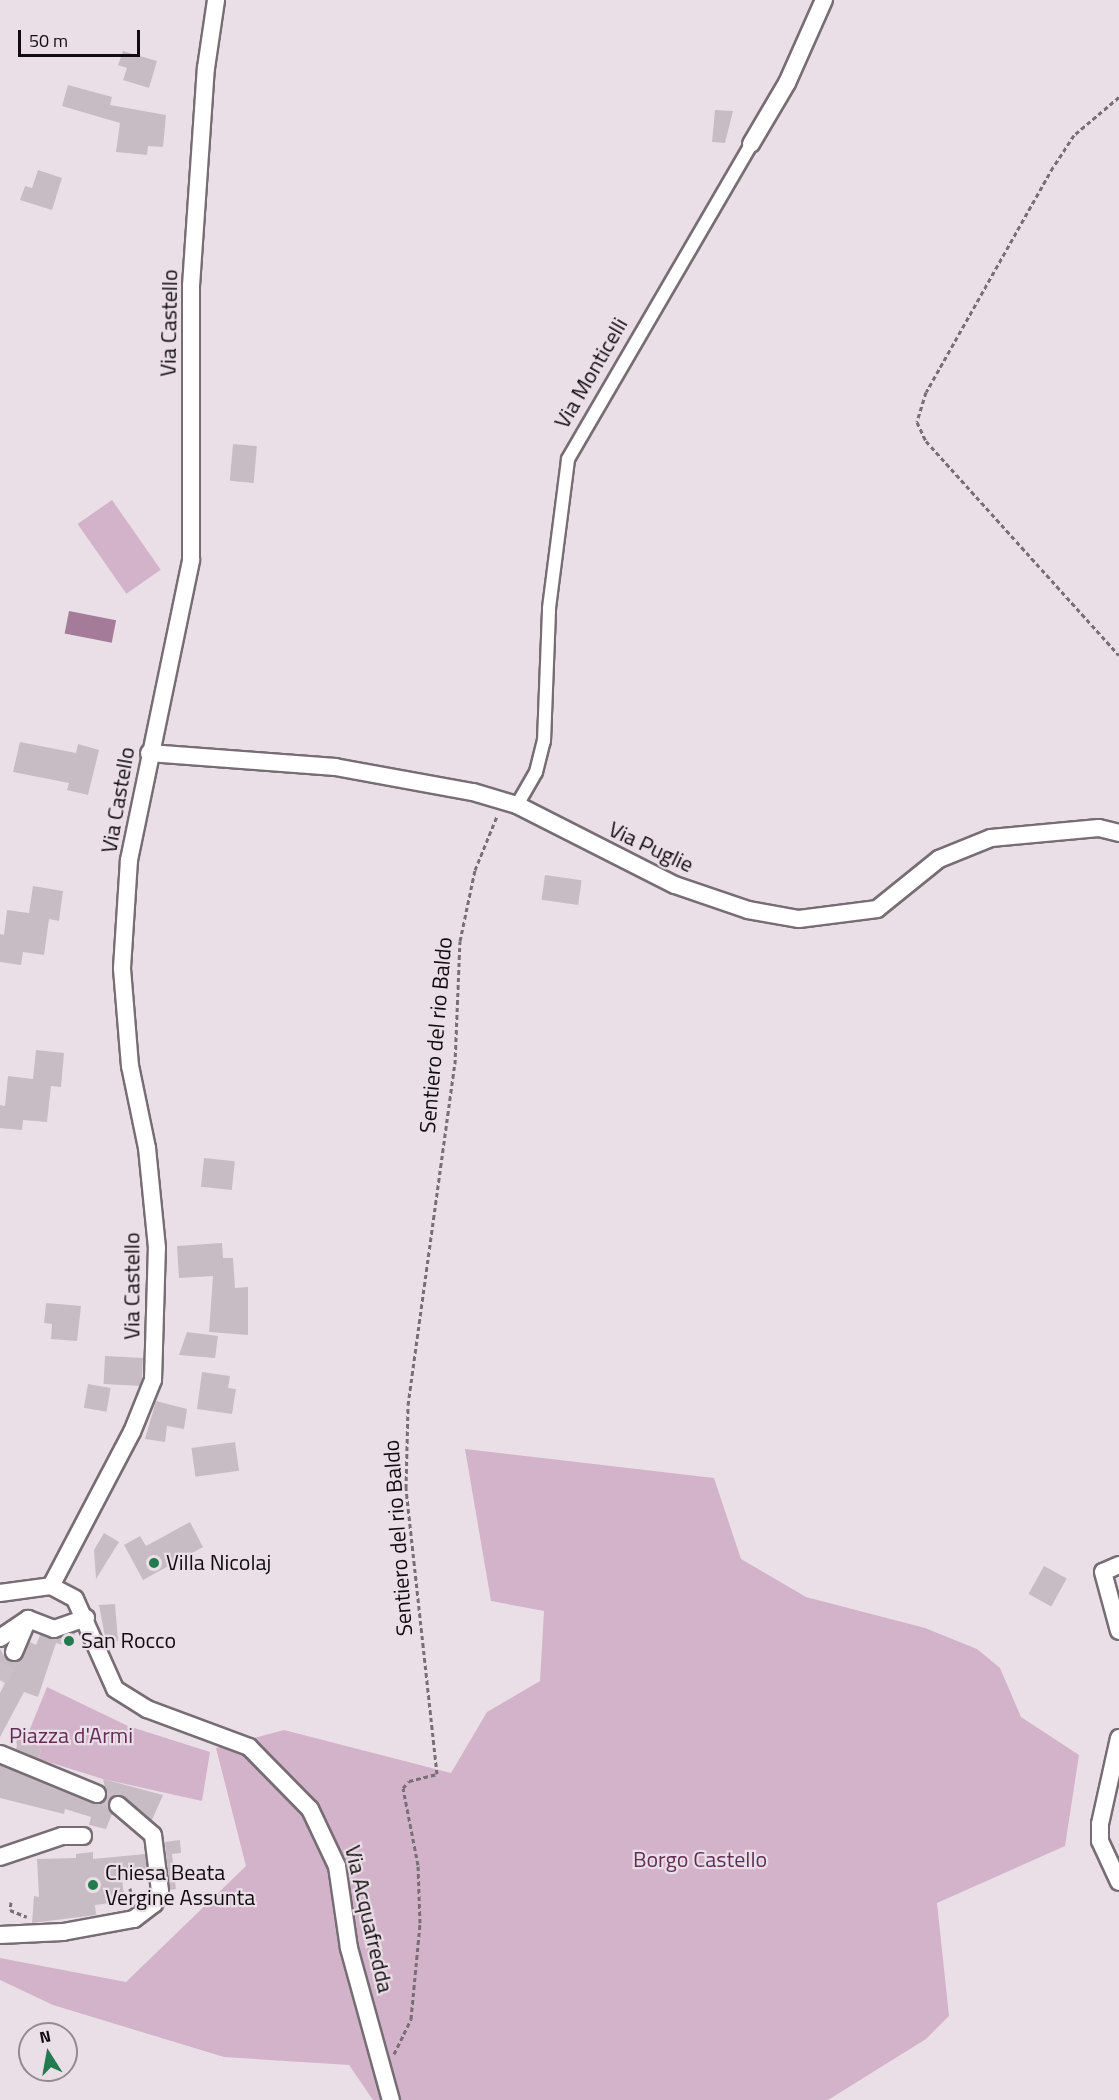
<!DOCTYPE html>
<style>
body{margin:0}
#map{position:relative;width:1119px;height:2100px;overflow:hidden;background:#ebdfe7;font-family:"Titillium Web",sans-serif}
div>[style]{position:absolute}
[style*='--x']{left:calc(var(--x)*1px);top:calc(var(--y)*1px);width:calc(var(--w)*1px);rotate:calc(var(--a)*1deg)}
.green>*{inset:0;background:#d2b3c9;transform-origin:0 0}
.water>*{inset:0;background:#a47b99;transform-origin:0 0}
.building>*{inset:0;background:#c8bcc4;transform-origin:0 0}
.minor-tunnel>*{height:16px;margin-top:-8px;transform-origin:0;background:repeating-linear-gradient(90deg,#cabfc7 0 16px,transparent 0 24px)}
.path>*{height:3px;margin-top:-1.5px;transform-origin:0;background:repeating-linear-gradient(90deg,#776f75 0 4.5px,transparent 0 7.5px)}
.roads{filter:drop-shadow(2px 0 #776d74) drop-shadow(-2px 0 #776d74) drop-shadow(0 2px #776d74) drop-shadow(0 -2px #776d74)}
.pedestrian>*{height:12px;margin:-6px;padding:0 6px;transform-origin:6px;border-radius:6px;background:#fff}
.minor>*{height:16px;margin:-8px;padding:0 8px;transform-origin:8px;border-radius:8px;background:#fff}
.dots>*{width:16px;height:16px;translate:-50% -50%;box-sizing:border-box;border:3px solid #ebdfe7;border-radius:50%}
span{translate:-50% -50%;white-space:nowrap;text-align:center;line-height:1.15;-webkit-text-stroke:4.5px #ebdfe7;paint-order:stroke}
.street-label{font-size:22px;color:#100c0f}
.poi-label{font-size:22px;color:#100c0f}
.left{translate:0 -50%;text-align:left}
.park-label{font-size:22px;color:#622d56}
.north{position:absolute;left:18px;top:2022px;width:60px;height:60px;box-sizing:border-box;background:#ebdfe7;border:2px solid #938b91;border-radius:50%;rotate:349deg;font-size:16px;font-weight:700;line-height:24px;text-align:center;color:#100c0f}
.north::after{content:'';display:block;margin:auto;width:21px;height:27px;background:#237a4e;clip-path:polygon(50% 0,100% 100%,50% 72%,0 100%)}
.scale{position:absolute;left:18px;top:30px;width:122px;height:27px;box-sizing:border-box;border:3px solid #100c0f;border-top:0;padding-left:8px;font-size:18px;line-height:21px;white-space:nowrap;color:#100c0f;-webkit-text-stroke:4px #ebdfe7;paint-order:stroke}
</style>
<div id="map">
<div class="green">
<div style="left:112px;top:500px;width:85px;height:42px;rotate:55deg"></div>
<div style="clip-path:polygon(465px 1449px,714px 1478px,741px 1559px,806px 1597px,925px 1628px,977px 1649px,1000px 1668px,1021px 1717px,1079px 1755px,1065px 1846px,937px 1903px,949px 2016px,926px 2039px,828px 2100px,373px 2100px,349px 2065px,224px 2057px,53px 2005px,0 1980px,0 1958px,126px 1982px,246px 1866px,216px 1748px,284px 1730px,451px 1773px,487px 1712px,540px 1681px,544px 1611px,491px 1601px)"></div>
<div style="clip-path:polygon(47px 1687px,128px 1726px,210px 1752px,202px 1801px,103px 1779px,39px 1759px,41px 1749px,17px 1747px,16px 1737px,27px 1736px)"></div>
</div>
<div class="water">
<div style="left:69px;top:611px;width:48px;height:23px;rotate:11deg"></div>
</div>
<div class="building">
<div style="clip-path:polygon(123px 51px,157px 61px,149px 88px,123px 80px,127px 68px,118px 65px)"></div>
<div style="clip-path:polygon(68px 85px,112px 97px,110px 105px,166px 115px,163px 147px,148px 146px,147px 155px,116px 152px,120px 123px,62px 106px)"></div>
<div style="clip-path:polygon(715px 110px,733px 111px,725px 143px,712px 142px)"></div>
<div style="clip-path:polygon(38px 170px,62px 178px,52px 210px,20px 200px,25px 186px,32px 188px)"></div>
<div style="left:233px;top:444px;width:24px;height:37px;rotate:5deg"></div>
<div style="clip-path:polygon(20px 742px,76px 753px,78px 744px,99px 750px,88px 795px,67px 790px,69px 783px,13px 772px)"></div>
<div style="left:545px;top:875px;width:37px;height:25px;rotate:8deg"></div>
<div style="clip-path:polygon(33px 886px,63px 891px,59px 921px,49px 919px,44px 955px,23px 952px,21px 965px,0 962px,0 934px,4px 935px,7px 910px,29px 913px)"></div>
<div style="clip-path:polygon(36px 1050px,64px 1053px,61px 1087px,51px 1086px,47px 1122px,23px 1120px,22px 1130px,0 1128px,0 1105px,5px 1106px,8px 1076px,33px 1079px)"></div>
<div style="left:204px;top:1158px;width:31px;height:29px;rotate:6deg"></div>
<div style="clip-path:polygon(222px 1243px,223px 1258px,233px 1258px,235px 1288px,248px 1287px,248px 1335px,209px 1332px,213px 1276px,179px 1278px,177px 1246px)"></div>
<div style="clip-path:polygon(46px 1303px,81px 1306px,77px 1341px,51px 1339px,52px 1324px,44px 1323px)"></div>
<div style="clip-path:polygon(187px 1332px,218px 1336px,215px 1358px,179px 1355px)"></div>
<div style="left:105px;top:1356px;width:38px;height:28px;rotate:3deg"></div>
<div style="clip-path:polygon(202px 1372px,230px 1376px,228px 1388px,236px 1389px,232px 1414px,197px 1409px)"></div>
<div style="left:88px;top:1384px;width:23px;height:24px;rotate:10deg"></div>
<div style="clip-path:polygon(156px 1401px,187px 1409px,184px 1429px,167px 1426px,165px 1442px,145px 1439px)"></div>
<div style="left:235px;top:1442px;width:29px;height:44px;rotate:82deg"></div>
<div style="clip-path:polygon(190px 1522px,203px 1547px,143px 1580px,124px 1545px,140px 1536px,146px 1546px)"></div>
<div style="clip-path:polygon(104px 1533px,119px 1542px,96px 1579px,94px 1550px)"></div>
<div style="left:1044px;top:1566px;width:26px;height:32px;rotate:29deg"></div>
<div style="clip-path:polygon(115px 1604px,118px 1641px,106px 1642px,99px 1605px)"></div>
<div style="clip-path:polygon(75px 1633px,73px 1648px,56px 1643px,38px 1697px,24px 1692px,0 1737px,0 1693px,5px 1683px,0 1680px,0 1649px,6px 1659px,16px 1662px,30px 1642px,36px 1645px,40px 1635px,57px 1639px)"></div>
<div style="clip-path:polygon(18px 1743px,41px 1749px,39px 1759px,16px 1749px)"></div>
<div style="clip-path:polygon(0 1765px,94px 1804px,107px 1797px,103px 1779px,163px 1795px,152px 1820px,124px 1797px,114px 1795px,108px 1803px,112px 1814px,106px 1829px,89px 1825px,91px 1817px,65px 1809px,64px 1814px,0 1798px)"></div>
<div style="clip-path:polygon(180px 1840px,181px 1853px,172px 1854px,176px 1889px,170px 1890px,165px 1842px)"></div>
<div style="clip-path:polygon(93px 1852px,93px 1859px,145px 1854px,148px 1876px,122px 1880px,125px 1901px,95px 1905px,96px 1915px,32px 1923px,34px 1896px,39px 1897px,37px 1859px,76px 1858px,76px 1854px)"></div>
</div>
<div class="minor-tunnel">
<div style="--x:0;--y:1680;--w:31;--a:-63"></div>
<div style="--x:97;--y:1794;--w:24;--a:28"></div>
</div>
<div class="path">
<div style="--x:1119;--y:97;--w:59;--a:139.8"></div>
<div style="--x:1074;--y:135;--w:38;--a:123"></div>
<div style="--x:1053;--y:167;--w:258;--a:119.4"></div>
<div style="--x:926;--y:392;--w:31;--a:107"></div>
<div style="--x:917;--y:422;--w:21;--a:65"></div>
<div style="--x:926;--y:441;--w:288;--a:48"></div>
<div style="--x:130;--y:1888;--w:15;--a:82"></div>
<div style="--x:11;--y:1902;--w:8;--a:97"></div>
<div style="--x:10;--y:1910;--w:18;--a:22"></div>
<div style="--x:394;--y:2054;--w:39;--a:-64"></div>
<div style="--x:411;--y:2019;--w:96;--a:-84.6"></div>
<div style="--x:420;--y:1923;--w:58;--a:-92"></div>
<div style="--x:418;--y:1865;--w:78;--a:-101"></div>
<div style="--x:403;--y:1788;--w:9;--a:-49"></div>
<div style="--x:409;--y:1781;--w:29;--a:-14"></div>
<div style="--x:437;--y:1774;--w:288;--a:-96.2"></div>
<div style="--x:406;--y:1488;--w:83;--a:-88.6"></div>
<div style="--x:408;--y:1405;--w:344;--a:-82.2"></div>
<div style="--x:455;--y:1064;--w:123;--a:-87.7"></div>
<div style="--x:460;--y:941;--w:73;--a:-78.1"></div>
<div style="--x:475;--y:870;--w:58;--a:-67.8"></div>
</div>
<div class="roads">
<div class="pedestrian">
<div style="--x:517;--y:805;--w:38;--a:-60"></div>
<div style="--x:536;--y:772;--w:32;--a:-76"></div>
<div style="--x:544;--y:741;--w:133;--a:-87.8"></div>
<div style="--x:549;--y:608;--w:150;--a:-82.7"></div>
<div style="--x:568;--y:459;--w:364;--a:-59.8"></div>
</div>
<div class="minor">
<div style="--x:751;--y:144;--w:71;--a:-59.5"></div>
<div style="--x:787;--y:83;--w:91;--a:-66"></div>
<div style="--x:149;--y:753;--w:187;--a:4.3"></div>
<div style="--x:335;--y:767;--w:140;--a:10.3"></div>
<div style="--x:473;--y:792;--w:46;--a:16.5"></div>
<div style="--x:517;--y:805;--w:177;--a:26.9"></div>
<div style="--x:675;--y:885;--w:77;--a:18.9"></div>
<div style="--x:748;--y:910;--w:52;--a:10"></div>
<div style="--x:799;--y:919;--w:79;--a:-7.3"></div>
<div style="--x:877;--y:909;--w:80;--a:-38.9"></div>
<div style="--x:939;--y:859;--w:56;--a:-22"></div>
<div style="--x:991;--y:838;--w:108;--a:-5.3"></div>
<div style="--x:1099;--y:828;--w:21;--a:14"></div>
<div style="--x:1119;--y:1565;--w:17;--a:156"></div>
<div style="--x:1103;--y:1572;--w:61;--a:74.8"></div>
<div style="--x:51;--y:1586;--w:174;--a:-62.3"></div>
<div style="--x:132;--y:1432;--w:56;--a:-68"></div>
<div style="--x:153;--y:1380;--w:132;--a:-88.3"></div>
<div style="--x:157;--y:1248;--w:100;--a:-95.7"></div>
<div style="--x:147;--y:1148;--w:84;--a:-101.7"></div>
<div style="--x:130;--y:1066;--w:98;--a:-94.7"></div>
<div style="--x:122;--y:968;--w:108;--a:-86.3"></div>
<div style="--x:129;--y:860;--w:306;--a:-78.3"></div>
<div style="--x:191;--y:560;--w:274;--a:-90"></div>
<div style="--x:191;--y:286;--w:219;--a:-86.1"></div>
<div style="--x:206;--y:68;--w:69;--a:-81.6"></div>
<div style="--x:0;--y:1593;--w:51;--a:-7.8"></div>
<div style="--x:51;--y:1586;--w:27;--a:28"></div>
<div style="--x:75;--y:1599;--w:98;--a:66"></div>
<div style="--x:115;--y:1689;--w:38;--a:32"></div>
<div style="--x:147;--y:1709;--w:109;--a:20.4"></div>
<div style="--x:249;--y:1747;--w:87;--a:45.5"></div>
<div style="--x:310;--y:1809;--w:63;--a:64.7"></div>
<div style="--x:337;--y:1866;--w:83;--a:81.7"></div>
<div style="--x:349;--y:1948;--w:158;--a:74.6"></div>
<div style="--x:0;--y:1638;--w:34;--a:-34"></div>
<div style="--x:28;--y:1619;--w:28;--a:21"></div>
<div style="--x:54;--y:1629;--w:34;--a:-19"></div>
<div style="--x:14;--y:1652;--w:36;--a:-67"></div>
<div style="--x:1119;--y:1738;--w:88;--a:102.5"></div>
<div style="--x:1100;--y:1824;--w:17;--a:90"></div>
<div style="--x:1100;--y:1841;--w:45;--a:65.1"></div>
<div style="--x:0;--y:1754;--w:105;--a:22.4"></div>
<div style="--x:0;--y:1857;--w:65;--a:-18.7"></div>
<div style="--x:62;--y:1836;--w:21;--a:0"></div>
<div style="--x:0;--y:1935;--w:63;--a:-2.7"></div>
<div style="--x:63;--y:1932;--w:72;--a:-10.4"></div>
<div style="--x:134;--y:1919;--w:25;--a:-37"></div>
<div style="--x:154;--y:1904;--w:14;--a:-65"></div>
<div style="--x:160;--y:1891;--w:56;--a:-97.1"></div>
<div style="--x:153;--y:1835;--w:46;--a:-139.4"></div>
</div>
</div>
<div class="dots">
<div style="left:154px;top:1563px;background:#237a4e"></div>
<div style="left:69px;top:1641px;background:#237a4e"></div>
<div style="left:93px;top:1885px;background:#237a4e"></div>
</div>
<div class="street-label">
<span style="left:169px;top:323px;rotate:-89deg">Via Castello</span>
<span style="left:591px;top:373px;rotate:-60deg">Via Monticelli</span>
<span style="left:118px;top:800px;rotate:-80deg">Via Castello</span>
<span style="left:651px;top:847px;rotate:25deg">Via Puglie</span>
<span style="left:436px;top:1035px;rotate:-85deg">Sentiero del rio Baldo</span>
<span style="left:132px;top:1286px;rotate:-90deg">Via Castello</span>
<span style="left:398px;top:1538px;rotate:-94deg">Sentiero del rio Baldo</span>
<span style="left:369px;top:1919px;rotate:77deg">Via Acquafredda</span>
</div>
<div class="poi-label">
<span class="left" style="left:166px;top:1563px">Villa Nicolaj</span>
<span class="left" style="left:81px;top:1641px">San Rocco</span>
<span class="left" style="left:105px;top:1885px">Chiesa Beata<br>Vergine Assunta</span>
</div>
<div class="park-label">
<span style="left:71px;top:1736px">Piazza d'Armi</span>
<span style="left:700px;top:1860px">Borgo Castello</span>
</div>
<div class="north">N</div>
<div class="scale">50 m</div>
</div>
